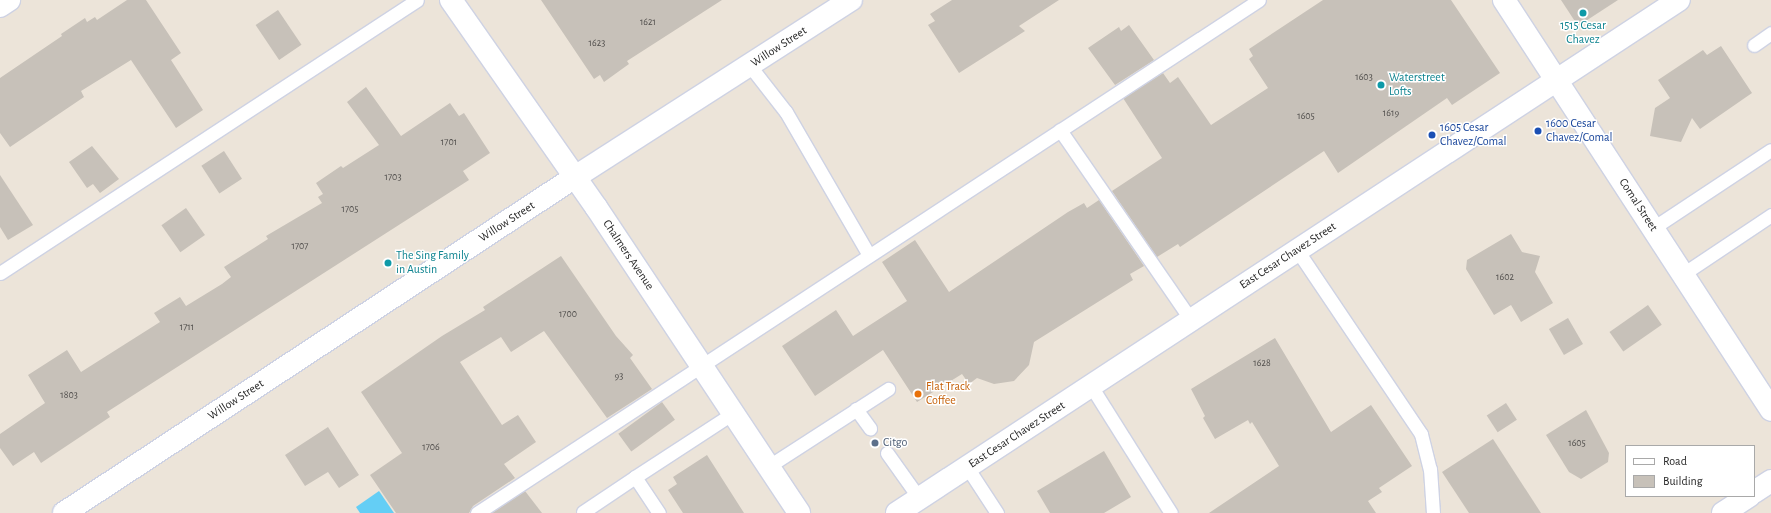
<!DOCTYPE html>
<style>
body{margin:0}
#map{position:relative;width:1771px;height:513px;overflow:hidden;background:#ece4d9;font-family:"Alegreya Sans",sans-serif}
div>[style]{position:absolute}
[style*='--x']{left:calc(var(--x)*1px);top:calc(var(--y)*1px);width:calc(var(--w)*1px);rotate:calc(var(--a)*1deg)}
.water>*{inset:0;background:#64cef5}
.building>*{inset:0;background:#c7c1b9;transform-origin:0 0}
.roads{filter:drop-shadow(1px 0 #ced2e3) drop-shadow(-1px 0 #ced2e3) drop-shadow(0 1px #ced2e3) drop-shadow(0 -1px #ced2e3)}
.service>*{height:13px;margin:-6.5px;padding:0 6.5px;transform-origin:6.5px;border-radius:6.5px;background:#fff}
.minor>*{height:22px;margin:-11px;padding:0 11px;transform-origin:11px;border-radius:11px;background:#fff}
.tertiary>*{height:22px;margin:-11px;padding:0 11px;transform-origin:11px;border-radius:11px;background:#fff}
.secondary>*{height:22px;margin:-11px;padding:0 11px;transform-origin:11px;border-radius:11px;background:#fff}
.dots>*{width:11px;height:11px;translate:-50% -50%;box-sizing:border-box;border:2px solid #fff;border-radius:50%}
span{translate:-50% -50%;white-space:nowrap;text-align:center;line-height:1.15;-webkit-text-stroke:3px #fff;paint-order:stroke}
.number-label{font-size:10px;color:#504e4c}
.number-label span{-webkit-text-stroke-width:0}
.culture-label{font-size:12px;color:#0d838f}
.left{translate:0 -50%;text-align:left}
.street-label{font-size:12px;color:#282828}
.transit-label{font-size:12px;color:#164399}
.food-label{font-size:12px;color:#c56008}
.service-label{font-size:12px;color:#4e5e75}
.legend{position:absolute;left:1625px;top:445px;width:130px;height:52px;box-sizing:border-box;background:#fff;border:1px solid #a9a9a9;margin:0;padding:5px 7px;list-style:none;font-size:12px;color:#282828}
.legend li{display:flex;align-items:center;gap:8px;height:20px}
.legend b{width:20px;border:1px solid #a9a9a9}
</style>
<div id="map">
<div class="water">
<div style="clip-path:polygon(379px 491px,394px 513px,360px 513px,356px 507px)"></div>
</div>
<div class="building">
<div style="clip-path:polygon(127px 0,146px 0,181px 53px,171px 60px,203px 110px,176px 128px,131px 60px,81px 91px,84px 97px,10px 147px,0 133px,0 78px,62px 36px,61px 34px,85px 18px,87px 22px,95px 17px,97px 20px)"></div>
<div style="clip-path:polygon(541px 0,722px 0,627px 61px,629px 64px,604px 82px,600px 75px,594px 79px)"></div>
<div style="clip-path:polygon(952px 0,1059px 0,1019px 26px,1025px 31px,959px 73px,928px 25px,935px 21px,930px 14px)"></div>
<div style="clip-path:polygon(1323px 0,1451px 0,1500px 73px,1452px 105px,1447px 98px,1338px 173px,1324px 151px,1180px 247px,1178px 244px,1157px 257px,1112px 191px,1162px 158px,1123px 98px,1163px 73px,1170px 83px,1178px 77px,1211px 125px,1268px 88px,1249px 59px,1253px 56px,1249px 49px)"></div>
<div style="clip-path:polygon(1561px 0,1618px 0,1578px 26px)"></div>
<div style="left:278px;top:10px;width:42px;height:27px;rotate:56deg"></div>
<div style="clip-path:polygon(1129px 25px,1154px 60px,1115px 85px,1088px 48px,1119px 27px,1121px 31px)"></div>
<div style="clip-path:polygon(1721px 46px,1752px 93px,1700px 129px,1692px 118px,1681px 142px,1650px 136px,1655px 108px,1670px 98px,1658px 80px,1703px 50px,1707px 55px)"></div>
<div style="clip-path:polygon(366px 87px,401px 136px,450px 103px,459px 116px,464px 113px,490px 153px,463px 171px,469px 180px,107px 412px,110px 417px,41px 463px,34px 452px,13px 466px,0 448px,0 434px,45px 403px,28px 375px,67px 350px,81px 372px,160px 322px,154px 313px,180px 297px,186px 306px,222px 284px,231px 277px,224px 267px,268px 239px,266px 236px,322px 203px,318px 197px,323px 194px,316px 183px,341px 166px,343px 168px,379px 145px,347px 102px)"></div>
<div style="clip-path:polygon(92px 146px,119px 179px,100px 193px,93px 184px,87px 188px,69px 162px)"></div>
<div style="left:224px;top:151px;width:33px;height:27px;rotate:57deg"></div>
<div style="clip-path:polygon(0 175px,33px 225px,8px 240px,0 227px)"></div>
<div style="clip-path:polygon(1099px 200px,1144px 266px,1130px 274px,1133px 280px,1034px 342px,1029px 365px,1014px 381px,994px 384px,977px 378px,969px 384px,962px 374px,917px 402px,883px 350px,815px 396px,782px 346px,836px 310px,853px 336px,907px 301px,882px 262px,915px 240px,949px 292px,1068px 212px,1084px 203px,1087px 208px)"></div>
<div style="left:186px;top:208px;width:33px;height:30px;rotate:55deg"></div>
<div style="clip-path:polygon(1511px 234px,1522px 252px,1540px 256px,1535px 272px,1553px 303px,1521px 322px,1511px 305px,1494px 315px,1466px 269px,1467px 260px)"></div>
<div style="clip-path:polygon(561px 256px,616px 336px,633px 355px,630px 358px,652px 389px,607px 418px,544px 331px,511px 352px,501px 337px,460px 362px,502px 425px,518px 415px,536px 442px,504px 464px,515px 478px,473px 506px,469px 513px,396px 513px,370px 475px,402px 453px,361px 392px,442px 336px,485px 310px,483px 307px)"></div>
<div style="left:1648px;top:305px;width:24px;height:47px;rotate:55deg"></div>
<div style="left:1568px;top:318px;width:30px;height:22px;rotate:60deg"></div>
<div style="clip-path:polygon(1275px 338px,1331px 432px,1371px 405px,1412px 466px,1379px 488px,1382px 492px,1368px 501px,1376px 513px,1209px 513px,1279px 466px,1252px 422px,1250px 424px,1248px 420px,1215px 439px,1203px 418px,1205px 416px,1191px 389px)"></div>
<div style="left:662px;top:402px;width:22px;height:54px;rotate:54deg"></div>
<div style="left:1506px;top:403px;width:20px;height:23px;rotate:57deg"></div>
<div style="clip-path:polygon(1586px 410px,1609px 453px,1608px 462px,1581px 479px,1569px 472px,1546px 435px)"></div>
<div style="clip-path:polygon(328px 427px,359px 475px,339px 488px,328px 472px,305px 486px,285px 455px)"></div>
<div style="clip-path:polygon(1493px 439px,1541px 513px,1469px 513px,1442px 472px)"></div>
<div style="clip-path:polygon(1104px 451px,1131px 497px,1104px 513px,1050px 513px,1037px 491px)"></div>
<div style="clip-path:polygon(707px 455px,744px 513px,683px 513px,668px 490px,677px 484px,673px 477px)"></div>
<div style="clip-path:polygon(525px 491px,542px 513px,492px 513px)"></div>
</div>
<div class="roads">
<div class="service">
<div style="--x:1754;--y:45;--w:21;--a:-35"></div>
<div style="--x:750;--y:66;--w:58;--a:52"></div>
<div style="--x:786;--y:112;--w:165;--a:59.9"></div>
<div style="--x:1060;--y:130;--w:231;--a:55.4"></div>
<div style="--x:1653;--y:228;--w:141;--a:-33.5"></div>
<div style="--x:1297;--y:250;--w:222;--a:56"></div>
<div style="--x:1421;--y:434;--w:36;--a:76"></div>
<div style="--x:1430;--y:469;--w:44;--a:86.1"></div>
<div style="--x:0;--y:273;--w:498;--a:-33.2"></div>
<div style="--x:1683;--y:274;--w:106;--a:-33.8"></div>
<div style="--x:1091;--y:386;--w:150;--a:57.8"></div>
<div style="--x:856;--y:409;--w:24;--a:54"></div>
<div style="--x:887;--y:453;--w:55;--a:54.6"></div>
<div style="--x:769;--y:466;--w:142;--a:-32.9"></div>
<div style="--x:967;--y:467;--w:55;--a:56.9"></div>
<div style="--x:635;--y:477;--w:117;--a:-33.1"></div>
<div style="--x:583;--y:512;--w:63;--a:-33.9"></div>
<div style="--x:635;--y:477;--w:43;--a:56.3"></div>
<div style="--x:477;--y:513;--w:935;--a:-33.27"></div>
</div>
<div class="minor">
<div style="--x:451;--y:0;--w:253;--a:55"></div>
<div style="--x:596;--y:207;--w:367;--a:56.4"></div>
<div style="--x:0;--y:6;--w:11;--a:-34"></div>
<div style="--x:64;--y:513;--w:612;--a:-33.33"></div>
<div style="--x:575;--y:177;--w:328;--a:-32.7"></div>
</div>
<div class="tertiary">
<div style="--x:1504;--y:0;--w:489;--a:56.9"></div>
<div style="--x:1754;--y:492;--w:20;--a:-33"></div>
<div style="--x:1723;--y:513;--w:31;--a:-33"></div>
</div>
<div class="secondary">
<div style="--x:897;--y:513;--w:935;--a:-33.27"></div>
</div>
</div>
<div class="dots">
<div style="left:1583px;top:13px;background:#0f9aa8"></div>
<div style="left:1381px;top:85px;background:#0f9aa8"></div>
<div style="left:1538px;top:131px;background:#1a4fb4"></div>
<div style="left:1432px;top:135px;background:#1a4fb4"></div>
<div style="left:388px;top:263px;background:#0f9aa8"></div>
<div style="left:918px;top:394px;background:#e8710a"></div>
<div style="left:875px;top:443px;background:#5c6f8a"></div>
</div>
<div class="number-label">
<span style="left:648px;top:23px">1621</span>
<span style="left:597px;top:44px">1623</span>
<span style="left:1364px;top:78px">1603</span>
<span style="left:1391px;top:114px">1619</span>
<span style="left:1306px;top:117px">1605</span>
<span style="left:449px;top:143px">1701</span>
<span style="left:393px;top:178px">1703</span>
<span style="left:350px;top:210px">1705</span>
<span style="left:300px;top:247px">1707</span>
<span style="left:1505px;top:278px">1602</span>
<span style="left:568px;top:315px">1700</span>
<span style="left:187px;top:328px">1711</span>
<span style="left:1262px;top:364px">1628</span>
<span style="left:619px;top:377px">93</span>
<span style="left:69px;top:396px">1803</span>
<span style="left:1577px;top:444px">1605</span>
<span style="left:431px;top:448px">1706</span>
</div>
<div class="culture-label">
<span style="left:1583px;top:33px">1515 Cesar<br>Chavez</span>
<span class="left" style="left:1389px;top:85px">Waterstreet<br>Lofts</span>
<span class="left" style="left:396px;top:263px">The Sing Family<br>in Austin</span>
</div>
<div class="street-label">
<span style="left:779px;top:47px;rotate:-33deg">Willow Street</span>
<span style="left:1638px;top:205px;rotate:57deg">Comal Street</span>
<span style="left:507px;top:222px;rotate:-33deg">Willow Street</span>
<span style="left:628px;top:255px;rotate:56deg">Chalmers Avenue</span>
<span style="left:1288px;top:256px;rotate:-33deg">East Cesar Chavez Street</span>
<span style="left:236px;top:400px;rotate:-33deg">Willow Street</span>
<span style="left:1017px;top:435px;rotate:-33deg">East Cesar Chavez Street</span>
</div>
<div class="transit-label">
<span class="left" style="left:1546px;top:131px">1600 Cesar<br>Chavez/Comal</span>
<span class="left" style="left:1440px;top:135px">1605 Cesar<br>Chavez/Comal</span>
</div>
<div class="food-label">
<span class="left" style="left:926px;top:394px">Flat Track<br>Coffee</span>
</div>
<div class="service-label">
<span class="left" style="left:883px;top:443px">Citgo</span>
</div>
<ul class="legend">
<li><b style="height:5px;background:#fff"></b>Road</li>
<li><b style="height:11px;background:#c7c1b9"></b>Building</li>
</ul>
</div>
